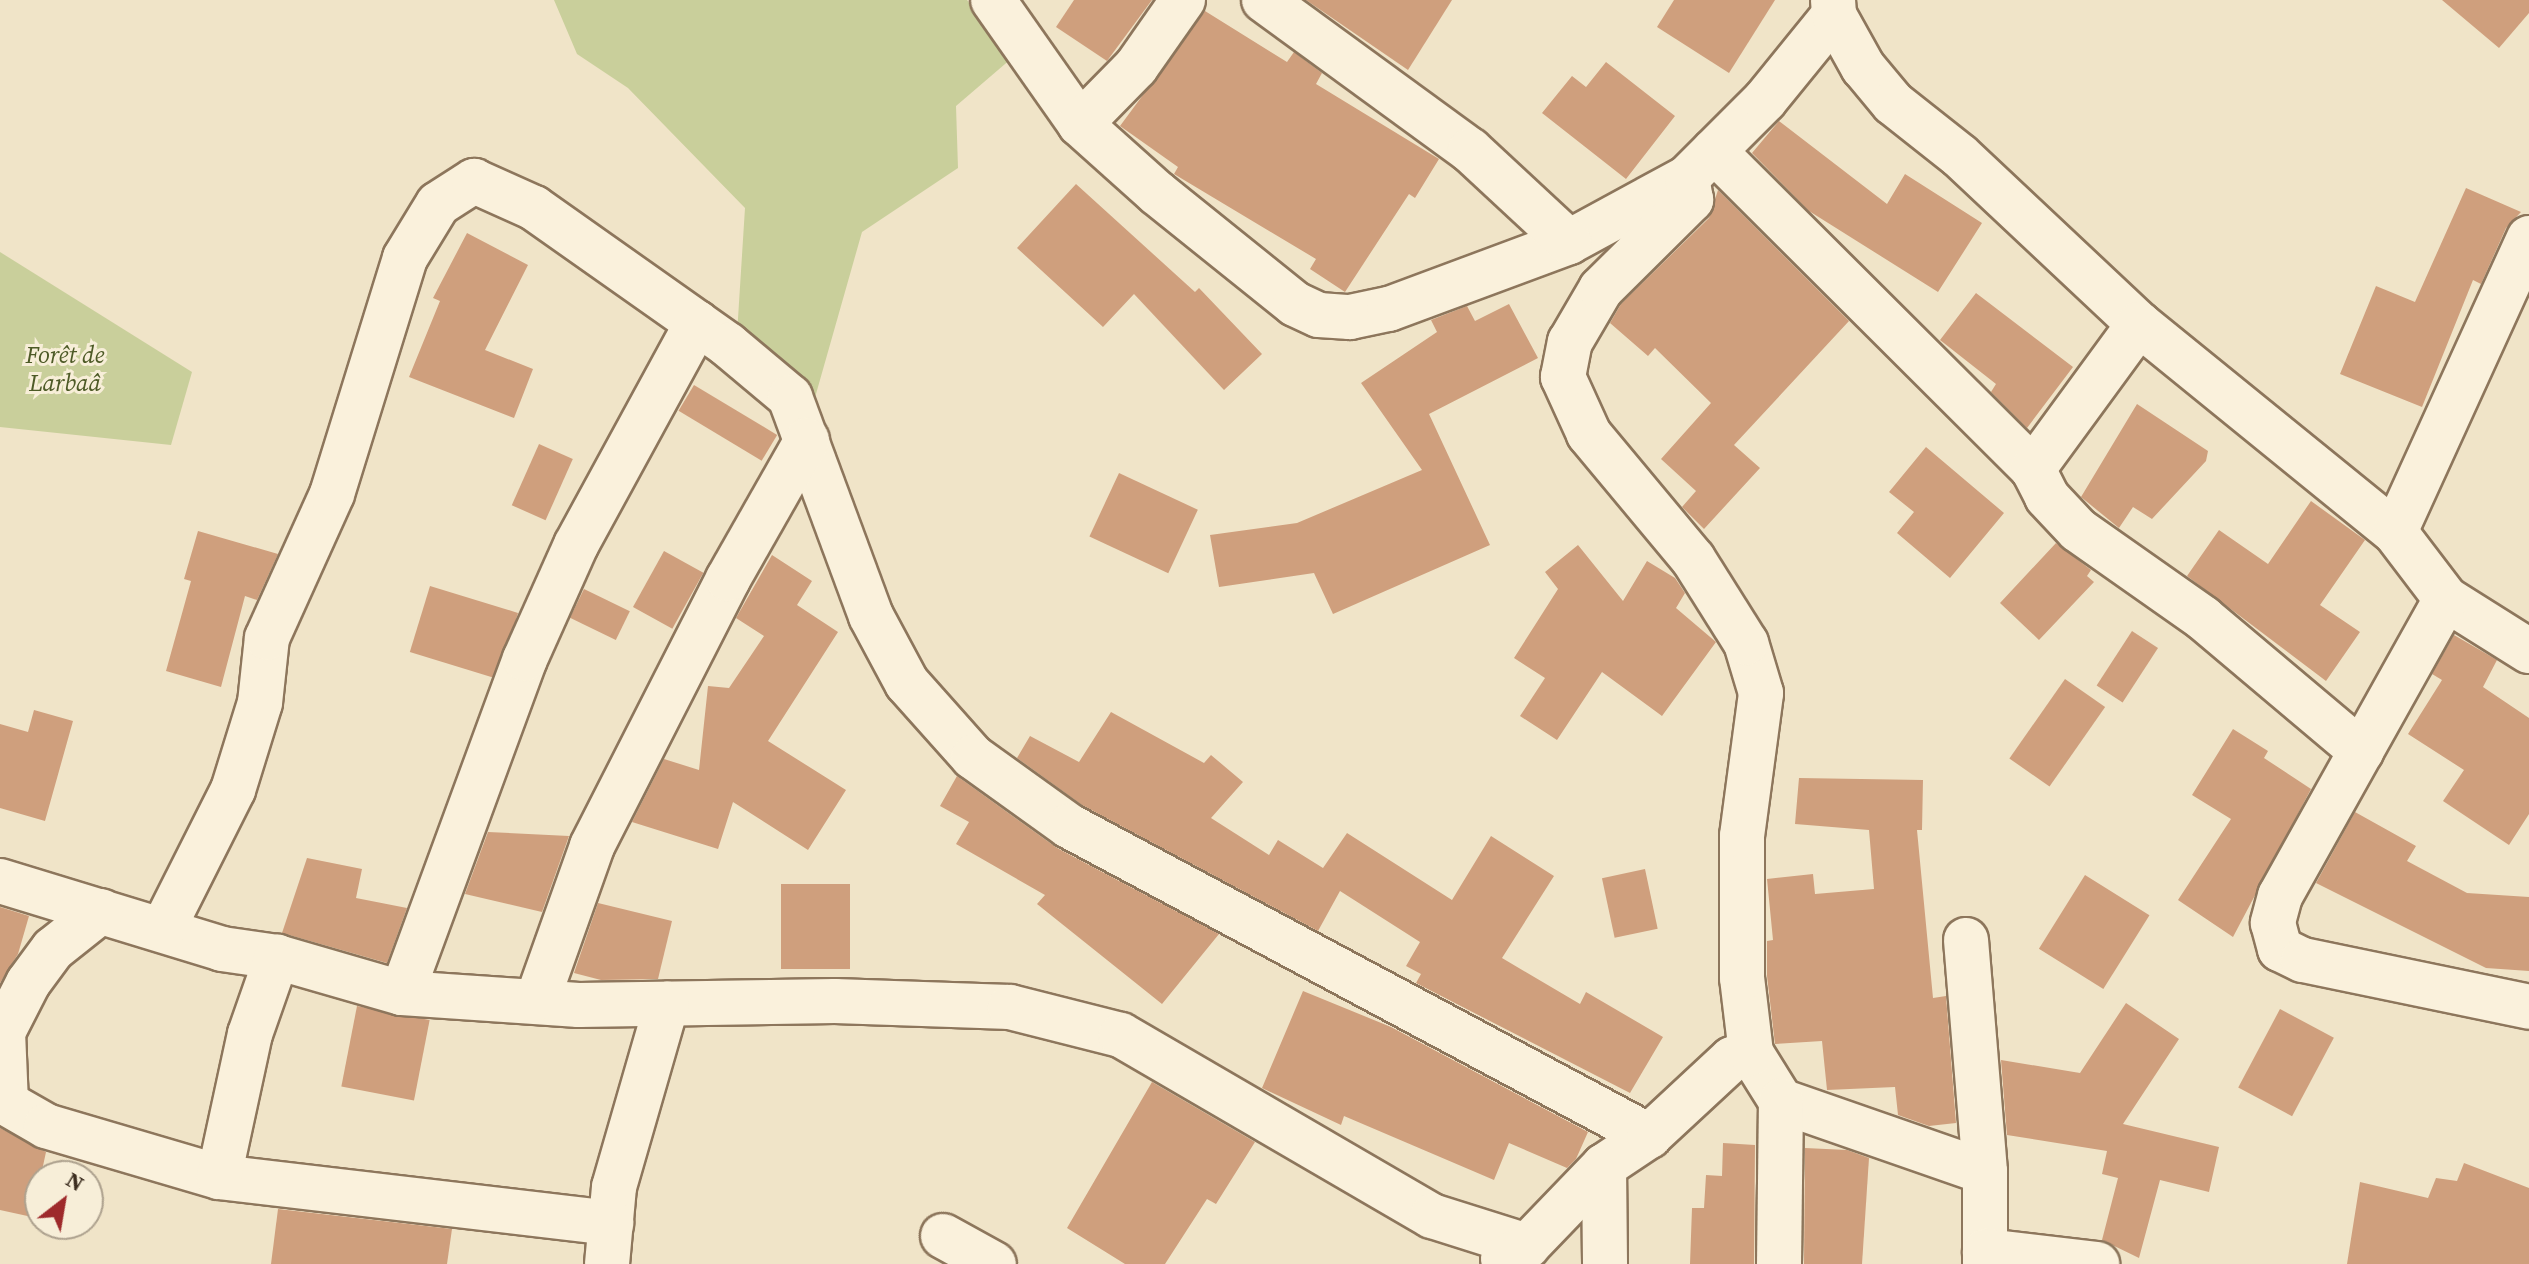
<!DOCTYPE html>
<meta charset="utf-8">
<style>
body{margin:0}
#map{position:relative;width:2529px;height:1264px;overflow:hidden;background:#f0e4c8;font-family:"Source Serif 4",serif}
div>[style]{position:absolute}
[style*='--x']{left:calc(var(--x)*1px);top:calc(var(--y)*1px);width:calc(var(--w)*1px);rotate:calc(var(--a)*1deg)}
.green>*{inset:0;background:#c9cf9b}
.building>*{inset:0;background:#cf9f7d;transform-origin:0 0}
.roads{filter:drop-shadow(2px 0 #8d765c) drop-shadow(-2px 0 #8d765c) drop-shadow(0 2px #8d765c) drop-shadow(0 -2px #8d765c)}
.minor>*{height:44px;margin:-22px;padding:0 22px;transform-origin:22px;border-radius:22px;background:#faf1dc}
span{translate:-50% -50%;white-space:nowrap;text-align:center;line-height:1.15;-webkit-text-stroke:6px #f7eed8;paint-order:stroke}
.park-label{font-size:24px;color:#4d5a26;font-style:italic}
.north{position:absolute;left:24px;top:1160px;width:80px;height:80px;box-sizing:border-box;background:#f7eed8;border:2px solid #ada18e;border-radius:50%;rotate:31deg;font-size:22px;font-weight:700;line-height:32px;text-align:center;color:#3d2e20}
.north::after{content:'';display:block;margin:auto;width:28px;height:36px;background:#9e2a2b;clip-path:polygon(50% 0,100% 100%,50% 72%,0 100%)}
</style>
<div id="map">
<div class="green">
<div style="clip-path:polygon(554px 0,967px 0,1012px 58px,956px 106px,958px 168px,862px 232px,814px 401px,737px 334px,745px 208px,628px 88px,577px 54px)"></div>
<div style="clip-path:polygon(0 252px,192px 372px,171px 445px,0 427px)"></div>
</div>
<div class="building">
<div style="clip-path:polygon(1074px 0,1152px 0,1107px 61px,1056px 27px)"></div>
<div style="clip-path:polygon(1306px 0,1452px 0,1408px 70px)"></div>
<div style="clip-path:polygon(1674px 0,1775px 0,1729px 73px,1657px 27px)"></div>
<div style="clip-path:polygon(2442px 0,2529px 0,2529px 13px,2499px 48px)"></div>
<div style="clip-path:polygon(1205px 11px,1287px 62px,1294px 52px,1322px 73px,1316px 84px,1439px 159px,1415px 198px,1409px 194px,1345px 292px,1310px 269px,1316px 259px,1174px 174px,1178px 167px,1120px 126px)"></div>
<div style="clip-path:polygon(1606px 62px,1675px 116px,1626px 179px,1542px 113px,1572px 76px,1586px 87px)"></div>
<div style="clip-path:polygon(1779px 121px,1887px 204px,1905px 174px,1982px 223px,1938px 292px,1809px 211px,1752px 153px)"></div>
<div style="clip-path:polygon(1076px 184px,1195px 292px,1199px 288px,1262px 354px,1224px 390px,1134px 294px,1103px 327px,1017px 248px)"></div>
<div style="clip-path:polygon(2466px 188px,2521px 212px,2506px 228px,2481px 284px,2473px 280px,2422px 407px,2340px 374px,2376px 286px,2415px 302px)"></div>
<div style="clip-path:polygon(1718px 190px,1849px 321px,1734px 445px,1760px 468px,1704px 529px,1682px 507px,1696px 491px,1661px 459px,1711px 403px,1655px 348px,1648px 356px,1610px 323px,1621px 304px,1709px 218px)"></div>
<div style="clip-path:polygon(467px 233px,528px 265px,485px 350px,533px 369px,514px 418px,409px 377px,440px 301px,433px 298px)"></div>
<div style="clip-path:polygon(1976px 293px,2073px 367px,2027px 428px,1991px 392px,1996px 384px,1940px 340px)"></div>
<div style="clip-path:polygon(1509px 304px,1538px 358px,1429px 414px,1490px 545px,1333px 614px,1314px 573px,1219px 587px,1210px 535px,1297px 523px,1422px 470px,1361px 383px,1437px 332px,1431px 320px,1467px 306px,1475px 321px)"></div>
<div style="left:694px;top:385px;width:97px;height:30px;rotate:31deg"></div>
<div style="clip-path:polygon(2137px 404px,2208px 451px,2206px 461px,2152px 519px,2133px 507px,2119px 528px,2081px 497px)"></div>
<div style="left:539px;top:444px;width:37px;height:67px;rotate:24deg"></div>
<div style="clip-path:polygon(1926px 447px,2004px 513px,1950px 578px,1897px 533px,1914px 512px,1889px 492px)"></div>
<div style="left:1119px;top:473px;width:87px;height:70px;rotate:25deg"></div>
<div style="clip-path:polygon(2311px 501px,2365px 540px,2320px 605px,2360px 632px,2326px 681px,2187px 576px,2219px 530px,2268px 564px)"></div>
<div style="clip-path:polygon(198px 531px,278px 554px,257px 600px,245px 596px,221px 687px,166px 671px,191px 581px,184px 579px)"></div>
<div style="clip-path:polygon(2056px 543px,2091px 570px,2087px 576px,2094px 582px,2039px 640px,2000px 603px)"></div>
<div style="clip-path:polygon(1578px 545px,1623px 601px,1647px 561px,1675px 578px,1685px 593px,1676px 608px,1716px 642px,1662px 716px,1602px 672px,1557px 740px,1520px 716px,1545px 678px,1514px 658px,1558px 589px,1545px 572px)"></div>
<div style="left:664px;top:551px;width:45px;height:64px;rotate:29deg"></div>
<div style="clip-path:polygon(772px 555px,812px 581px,797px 605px,838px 632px,768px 741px,846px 790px,808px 850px,733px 802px,718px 849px,632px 822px,664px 759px,699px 770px,708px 686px,729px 688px,764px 636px,736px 618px)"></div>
<div style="left:430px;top:586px;width:92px;height:69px;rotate:17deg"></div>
<div style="left:584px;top:589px;width:51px;height:32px;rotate:26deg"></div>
<div style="left:2132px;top:631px;width:31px;height:65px;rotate:33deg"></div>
<div style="clip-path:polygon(2454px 635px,2497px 660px,2483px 687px,2529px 718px,2529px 814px,2509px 845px,2443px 801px,2464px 770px,2408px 734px,2442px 680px,2432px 674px)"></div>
<div style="left:2065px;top:679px;width:49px;height:97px;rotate:35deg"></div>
<div style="clip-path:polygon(34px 710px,73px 721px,45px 821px,0 808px,0 724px,28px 732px)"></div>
<div style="clip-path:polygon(1111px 712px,1204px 763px,1211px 755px,1243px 782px,1211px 818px,1269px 855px,1278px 840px,1323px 868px,1347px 833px,1452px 900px,1491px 836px,1554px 876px,1502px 958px,1580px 1004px,1586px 992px,1663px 1037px,1630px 1093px,1416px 983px,1421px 974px,1406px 966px,1420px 942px,1340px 891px,1318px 931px,1082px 805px,1017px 758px,1030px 736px,1079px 762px)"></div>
<div style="clip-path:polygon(2233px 729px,2268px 751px,2264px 758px,2311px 789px,2233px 937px,2178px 900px,2231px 819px,2192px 795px)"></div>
<div style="clip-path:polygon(957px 776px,1057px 848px,1219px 934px,1162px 1004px,1037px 904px,1045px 895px,956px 844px,969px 822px,940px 806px)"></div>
<div style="clip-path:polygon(1799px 778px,1923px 780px,1922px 830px,1917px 830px,1933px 998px,1946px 996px,1956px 1123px,1929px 1126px,1898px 1115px,1895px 1087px,1827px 1090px,1822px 1041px,1775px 1044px,1767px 976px,1767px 941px,1773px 940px,1767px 879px,1813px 874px,1815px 894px,1874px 889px,1869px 830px,1795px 824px)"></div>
<div style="clip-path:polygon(2355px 812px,2416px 846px,2407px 861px,2467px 893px,2529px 897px,2529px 971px,2486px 968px,2316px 883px)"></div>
<div style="clip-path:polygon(488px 832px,569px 836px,542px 912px,465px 894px)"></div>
<div style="clip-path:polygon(307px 858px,362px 869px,356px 898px,407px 908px,387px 963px,282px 933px)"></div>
<div style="left:1645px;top:869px;width:61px;height:44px;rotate:78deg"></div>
<div style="left:2085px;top:875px;width:76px;height:87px;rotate:32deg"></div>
<div style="left:850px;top:884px;width:85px;height:69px;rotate:90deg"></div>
<div style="clip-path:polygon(598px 903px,672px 921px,658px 979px,601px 980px,574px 973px)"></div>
<div style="clip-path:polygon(0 907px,29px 916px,18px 954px,0 983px)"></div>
<div style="clip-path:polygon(1303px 991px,1391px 1027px,1588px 1132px,1576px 1159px,1567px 1168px,1509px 1143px,1494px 1180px,1344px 1116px,1341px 1125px,1262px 1088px)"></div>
<div style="clip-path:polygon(2126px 1003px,2179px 1039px,2123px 1124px,2219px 1147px,2209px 1192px,2160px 1180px,2139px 1258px,2102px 1240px,2118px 1178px,2102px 1174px,2107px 1151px,2007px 1135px,2001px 1060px,2080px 1073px)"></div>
<div style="left:357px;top:1006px;width:74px;height:82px;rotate:11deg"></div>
<div style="left:2280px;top:1009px;width:61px;height:89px;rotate:28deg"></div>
<div style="clip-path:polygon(1152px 1082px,1255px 1142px,1216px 1204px,1207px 1199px,1165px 1264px,1125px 1264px,1067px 1228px)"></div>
<div style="clip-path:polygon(0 1128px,46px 1152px,32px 1217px,0 1210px)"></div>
<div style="clip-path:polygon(1723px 1143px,1755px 1145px,1754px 1264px,1690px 1264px,1692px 1208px,1704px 1208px,1706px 1175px,1722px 1176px)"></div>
<div style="clip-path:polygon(1805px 1148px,1847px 1150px,1869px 1158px,1862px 1264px,1804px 1264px)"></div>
<div style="clip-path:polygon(2464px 1163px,2529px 1188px,2529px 1264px,2347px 1264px,2360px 1182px,2428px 1198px,2436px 1178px,2457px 1181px)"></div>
<div style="clip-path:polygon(278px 1209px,452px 1229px,447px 1264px,271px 1264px)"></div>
</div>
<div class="roads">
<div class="minor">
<div style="--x:993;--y:0;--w:151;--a:54.9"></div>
<div style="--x:1080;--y:124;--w:103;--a:41.9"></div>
<div style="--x:1157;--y:193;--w:177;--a:38.8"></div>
<div style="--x:1295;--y:304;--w:26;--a:25"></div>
<div style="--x:1319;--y:315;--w:31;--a:4"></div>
<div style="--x:1350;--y:317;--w:40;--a:-12"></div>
<div style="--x:1389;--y:309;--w:192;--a:-20.4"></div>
<div style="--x:1569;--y:242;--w:134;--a:-28.5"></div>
<div style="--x:1687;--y:178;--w:110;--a:-45"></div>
<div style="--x:1765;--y:100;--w:109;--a:-50.9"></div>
<div style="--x:1264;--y:0;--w:255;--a:36.1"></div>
<div style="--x:1470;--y:150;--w:135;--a:42.9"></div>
<div style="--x:1833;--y:0;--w:15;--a:86"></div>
<div style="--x:1834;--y:15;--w:60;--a:60.9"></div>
<div style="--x:1863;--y:67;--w:47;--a:50.2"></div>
<div style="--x:1893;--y:103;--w:85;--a:38.3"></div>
<div style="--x:1960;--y:156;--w:245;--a:43.2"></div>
<div style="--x:2139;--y:324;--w:330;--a:39.1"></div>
<div style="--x:2395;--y:532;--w:84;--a:52.7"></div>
<div style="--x:2446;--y:599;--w:98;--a:32.1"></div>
<div style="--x:1080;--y:124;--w:80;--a:-45.5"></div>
<div style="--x:1136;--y:67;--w:82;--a:-55"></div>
<div style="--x:1714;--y:151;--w:450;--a:44.9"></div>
<div style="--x:2139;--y:324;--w:180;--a:126.2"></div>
<div style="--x:2033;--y:469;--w:31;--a:63"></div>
<div style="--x:2047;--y:497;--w:45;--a:46.8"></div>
<div style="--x:2078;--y:530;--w:153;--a:35.1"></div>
<div style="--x:2203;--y:618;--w:207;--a:40.1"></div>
<div style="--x:2395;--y:532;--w:323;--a:-65.5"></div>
<div style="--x:2446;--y:599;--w:340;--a:119.2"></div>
<div style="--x:2280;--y:896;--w:28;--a:105"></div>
<div style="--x:2273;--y:923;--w:27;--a:75"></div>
<div style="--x:2280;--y:949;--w:25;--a:26"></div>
<div style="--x:2303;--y:960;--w:231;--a:11.7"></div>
<div style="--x:0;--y:881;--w:232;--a:17"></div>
<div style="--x:222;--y:949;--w:56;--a:8.3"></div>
<div style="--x:277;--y:957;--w:130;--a:16.1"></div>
<div style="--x:402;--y:993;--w:177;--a:3.9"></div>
<div style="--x:579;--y:1005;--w:256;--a:-0.9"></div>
<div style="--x:835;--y:1001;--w:175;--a:2"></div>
<div style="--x:1010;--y:1007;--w:114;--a:14.2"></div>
<div style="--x:1121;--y:1035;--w:360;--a:30.2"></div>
<div style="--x:1432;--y:1216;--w:100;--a:17.5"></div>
<div style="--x:101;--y:911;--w:61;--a:141.6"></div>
<div style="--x:53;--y:949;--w:42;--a:126.3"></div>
<div style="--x:28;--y:983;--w:55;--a:117"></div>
<div style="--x:3;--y:1032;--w:71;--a:87.6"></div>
<div style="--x:6;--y:1103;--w:46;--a:29.9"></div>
<div style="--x:46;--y:1126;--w:180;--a:16.4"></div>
<div style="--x:219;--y:1177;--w:395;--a:6.7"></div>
<div style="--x:163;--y:929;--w:156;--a:-63.3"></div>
<div style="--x:233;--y:790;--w:91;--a:-72.8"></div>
<div style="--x:260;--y:703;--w:65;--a:-83.9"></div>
<div style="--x:267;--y:638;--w:158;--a:-65.7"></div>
<div style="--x:332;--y:494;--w:247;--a:-72.8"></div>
<div style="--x:405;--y:258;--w:63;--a:-58.6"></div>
<div style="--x:438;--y:204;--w:43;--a:-32.6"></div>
<div style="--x:474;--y:181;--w:66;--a:24.2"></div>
<div style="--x:534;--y:208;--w:237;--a:35.2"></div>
<div style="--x:728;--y:345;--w:81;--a:40"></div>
<div style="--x:790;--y:397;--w:233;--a:69.7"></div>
<div style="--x:871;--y:616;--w:76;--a:61.8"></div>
<div style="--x:907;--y:683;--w:99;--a:48.3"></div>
<div style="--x:973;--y:757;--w:118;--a:35.7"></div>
<div style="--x:1069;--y:826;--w:658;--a:28.12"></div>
<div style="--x:1966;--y:940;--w:233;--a:85.3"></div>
<div style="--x:1985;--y:1172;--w:92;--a:90"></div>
<div style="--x:402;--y:993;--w:356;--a:-69.8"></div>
<div style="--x:525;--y:659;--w:125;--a:-65.9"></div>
<div style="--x:576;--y:545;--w:253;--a:-61.4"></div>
<div style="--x:538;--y:998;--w:161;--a:-70.4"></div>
<div style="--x:592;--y:846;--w:300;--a:-63"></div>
<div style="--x:728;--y:579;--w:160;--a:-60.4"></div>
<div style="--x:1751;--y:1053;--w:57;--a:58"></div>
<div style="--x:1781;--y:1101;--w:216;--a:19.2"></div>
<div style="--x:1604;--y:1166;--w:98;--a:89.4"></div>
<div style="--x:219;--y:1177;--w:146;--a:-77.8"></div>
<div style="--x:250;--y:1034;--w:82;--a:-70.7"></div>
<div style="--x:943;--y:1236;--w:58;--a:28.8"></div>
<div style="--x:1985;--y:1251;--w:113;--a:6.6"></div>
<div style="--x:1503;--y:1259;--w:27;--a:-28"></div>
<div style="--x:1527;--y:1246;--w:111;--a:-46.1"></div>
<div style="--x:1604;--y:1166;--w:54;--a:-33.7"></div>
<div style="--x:1649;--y:1136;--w:113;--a:-42.9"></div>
<div style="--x:1732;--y:1059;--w:20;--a:-18"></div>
<div style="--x:1751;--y:1053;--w:76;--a:-96.8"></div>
<div style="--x:1742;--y:978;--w:142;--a:-90"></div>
<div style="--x:1742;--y:836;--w:144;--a:-82.4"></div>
<div style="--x:1761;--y:693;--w:52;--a:-106.7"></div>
<div style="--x:1746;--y:643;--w:99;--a:-122.2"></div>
<div style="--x:1693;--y:559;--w:163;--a:-129.8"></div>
<div style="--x:1589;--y:434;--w:63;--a:-114.5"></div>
<div style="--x:1563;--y:377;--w:36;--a:-79"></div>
<div style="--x:1570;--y:342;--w:61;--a:-59.7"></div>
<div style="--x:1601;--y:289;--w:127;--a:-44.7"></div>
<div style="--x:1691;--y:200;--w:22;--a:-100"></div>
<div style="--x:607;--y:1264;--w:77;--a:-84.8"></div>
<div style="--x:614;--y:1187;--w:191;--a:-73.9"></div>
<div style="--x:1779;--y:1264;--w:163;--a:-89.3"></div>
</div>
</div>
<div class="park-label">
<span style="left:65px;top:369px">Forêt de<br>Larbaâ</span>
</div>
<div class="north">N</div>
</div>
